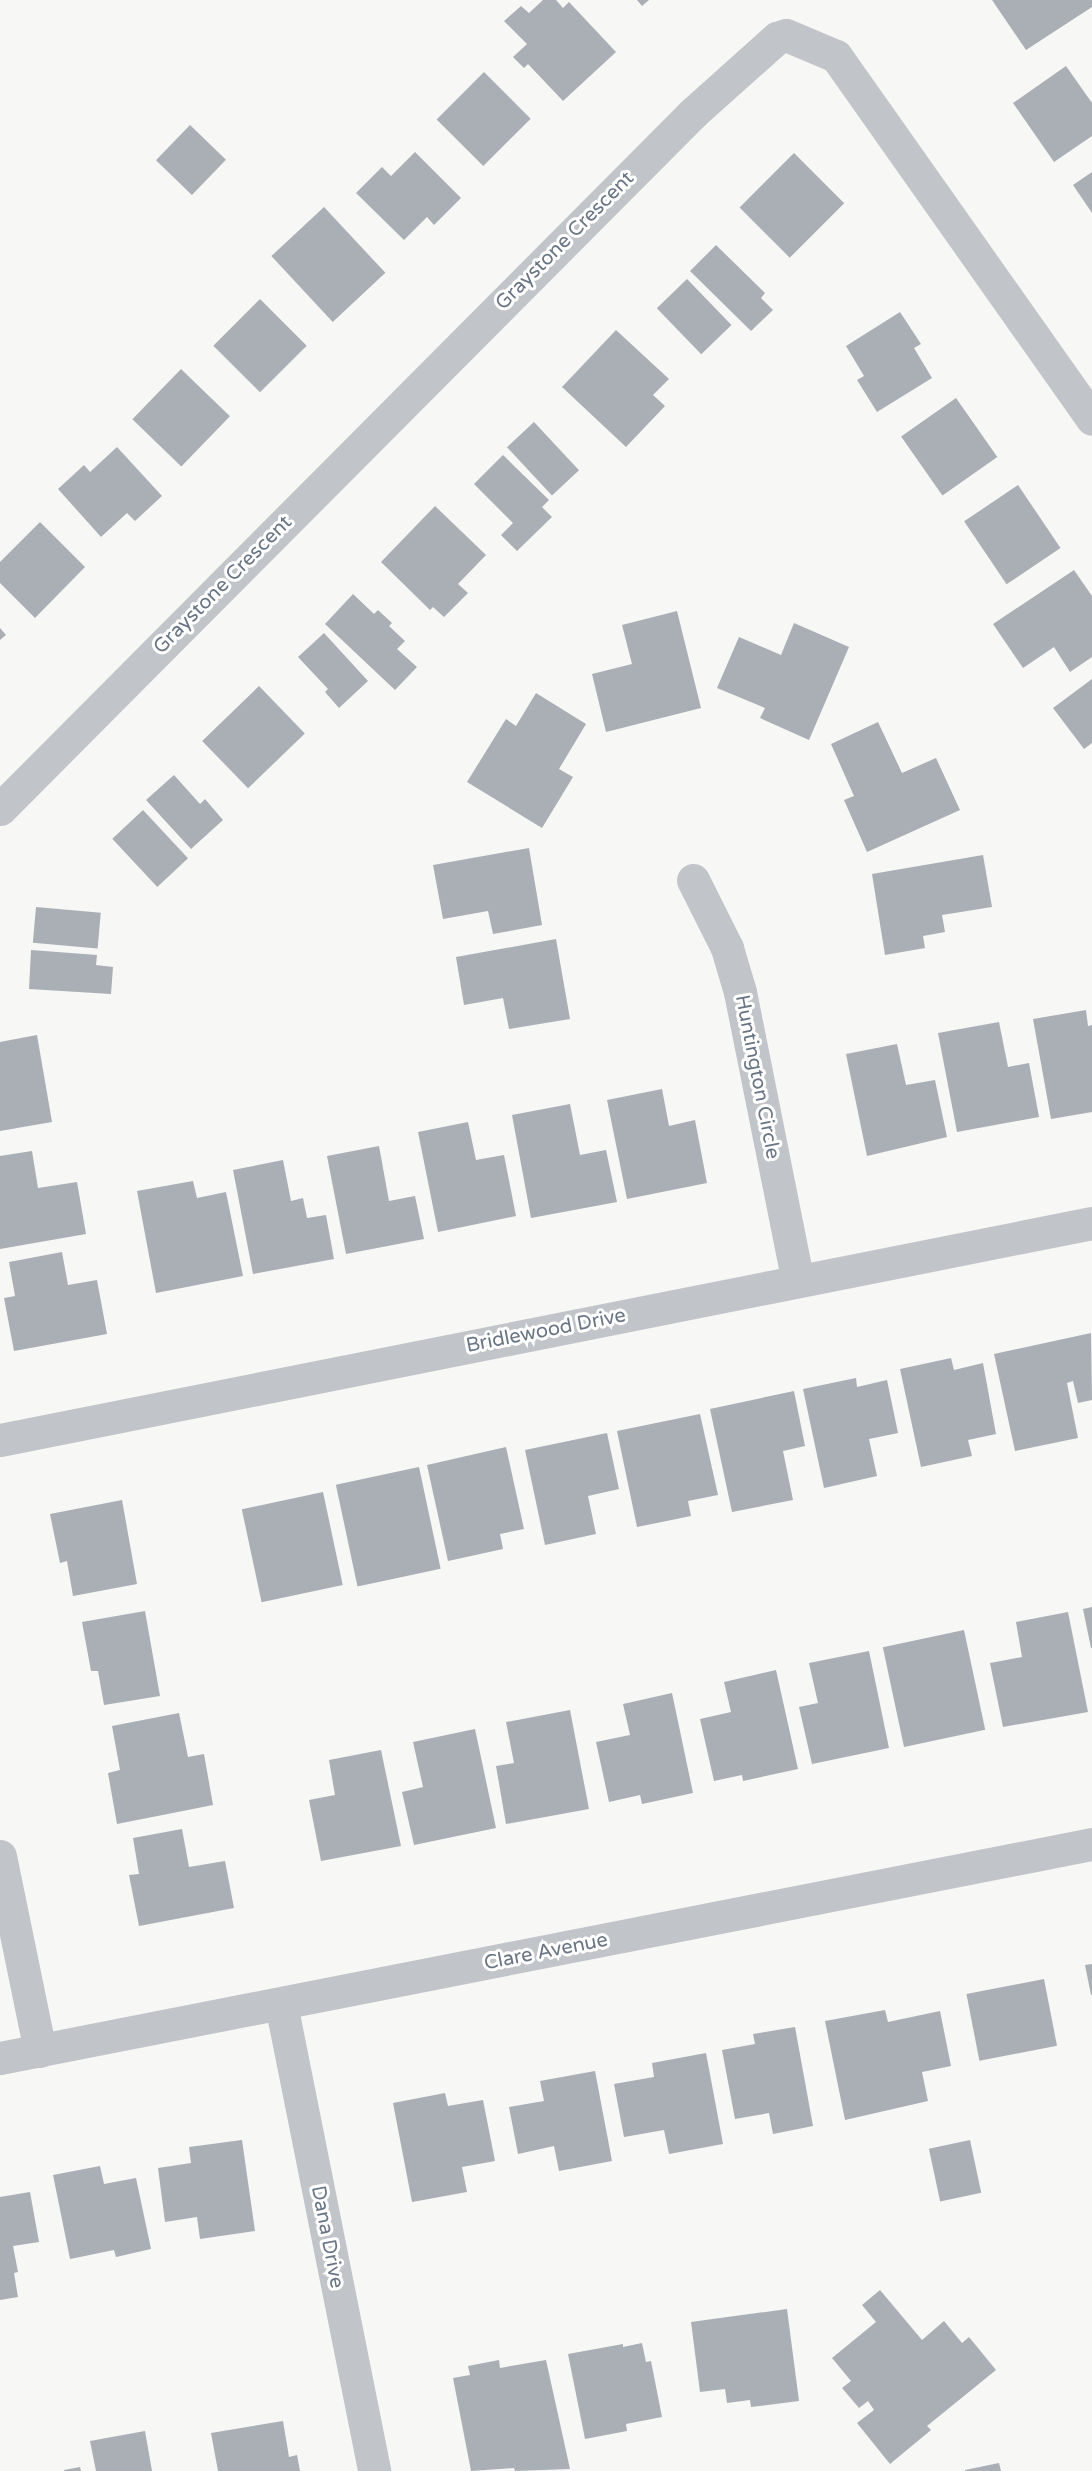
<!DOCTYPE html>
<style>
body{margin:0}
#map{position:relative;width:1092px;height:2471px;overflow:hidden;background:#f7f7f5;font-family:"Varela Round",sans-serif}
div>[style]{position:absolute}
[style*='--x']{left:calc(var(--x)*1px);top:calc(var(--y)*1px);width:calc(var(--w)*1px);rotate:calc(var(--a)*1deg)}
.building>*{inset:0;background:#a9afb5;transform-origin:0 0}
.minor>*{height:33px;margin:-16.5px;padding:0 16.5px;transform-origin:16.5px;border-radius:16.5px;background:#c1c4c8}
span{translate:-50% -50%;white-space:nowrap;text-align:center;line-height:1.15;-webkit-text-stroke:6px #fff;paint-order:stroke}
.street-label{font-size:20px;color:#697584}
</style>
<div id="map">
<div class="building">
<div style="clip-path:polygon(543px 0,556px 0,563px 8px,569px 2px,616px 52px,563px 101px,528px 64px,524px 68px,513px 57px,527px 44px,504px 21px,521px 6px,529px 13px)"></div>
<div style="clip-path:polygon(637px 0,649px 0,642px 6px)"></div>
<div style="clip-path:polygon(992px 0,1092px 0,1092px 7px,1026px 50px)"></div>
<div style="clip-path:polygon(1066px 66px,1092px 103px,1092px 136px,1054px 162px,1013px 103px)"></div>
<div style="left:484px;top:72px;width:66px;height:67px;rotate:45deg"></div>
<div style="left:190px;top:125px;width:50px;height:49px;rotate:44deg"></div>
<div style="clip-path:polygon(415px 152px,461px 198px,434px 225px,427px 217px,404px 240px,356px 193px,382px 167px,391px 176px)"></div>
<div style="left:794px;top:153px;width:71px;height:77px;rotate:45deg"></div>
<div style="clip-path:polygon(1092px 172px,1092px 213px,1073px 185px)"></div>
<div style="left:324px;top:207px;width:90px;height:72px;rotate:47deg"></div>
<div style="clip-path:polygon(716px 245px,765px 293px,761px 298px,773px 310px,751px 331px,690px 271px)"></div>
<div style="left:687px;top:279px;width:64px;height:42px;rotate:46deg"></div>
<div style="left:260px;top:299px;width:66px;height:66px;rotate:45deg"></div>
<div style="clip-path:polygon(900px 312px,921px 344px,914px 348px,932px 378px,877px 412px,857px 380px,864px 376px,846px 346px)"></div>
<div style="clip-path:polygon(616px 330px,669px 379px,653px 395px,665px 406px,626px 447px,562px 387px)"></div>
<div style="left:181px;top:369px;width:68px;height:70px;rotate:44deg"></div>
<div style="left:956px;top:398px;width:72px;height:67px;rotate:55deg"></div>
<div style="left:534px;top:422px;width:66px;height:37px;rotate:47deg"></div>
<div style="clip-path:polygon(117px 447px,162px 496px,135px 521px,127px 513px,101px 537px,58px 489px,84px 465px,90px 472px)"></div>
<div style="clip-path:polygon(503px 455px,549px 500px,542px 507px,552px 517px,517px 551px,501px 535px,513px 523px,474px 484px)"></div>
<div style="left:1018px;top:485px;width:76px;height:65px;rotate:56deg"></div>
<div style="clip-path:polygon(435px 506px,486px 555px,458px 584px,468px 593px,444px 617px,433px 607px,430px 610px,381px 562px)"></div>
<div style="clip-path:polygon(40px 522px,85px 567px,35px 618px,0 583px,0 562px)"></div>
<div style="clip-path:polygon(1074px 570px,1092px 596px,1092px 657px,1070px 672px,1054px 647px,1023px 668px,993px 624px)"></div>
<div style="clip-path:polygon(353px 594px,374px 614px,378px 610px,392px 623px,389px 626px,405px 641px,397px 649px,417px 667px,395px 690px,325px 624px)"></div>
<div style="clip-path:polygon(677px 611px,701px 708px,606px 732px,592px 674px,632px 664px,622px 625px)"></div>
<div style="clip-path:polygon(794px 623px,849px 647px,809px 740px,760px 718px,765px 708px,717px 688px,739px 637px,781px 655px)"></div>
<div style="clip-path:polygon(0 628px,6px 635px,0 640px)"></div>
<div style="clip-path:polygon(324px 633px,368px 681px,339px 708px,325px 692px,328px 689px,298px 657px)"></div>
<div style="clip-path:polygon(1092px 679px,1092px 743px,1084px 749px,1053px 708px)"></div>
<div style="left:259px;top:686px;width:66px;height:79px;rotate:46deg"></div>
<div style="clip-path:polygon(536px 693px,586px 724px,559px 769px,573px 777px,542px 828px,467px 782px,506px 719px,516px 726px)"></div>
<div style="clip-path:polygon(878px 722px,902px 773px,936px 758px,960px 810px,867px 852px,844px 800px,854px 796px,831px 744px)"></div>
<div style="clip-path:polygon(174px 775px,200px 804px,205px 799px,223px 820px,191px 849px,146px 800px)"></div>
<div style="left:143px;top:810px;width:66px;height:42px;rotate:47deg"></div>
<div style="clip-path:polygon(529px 848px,542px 925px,493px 934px,488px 911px,443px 919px,433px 865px)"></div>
<div style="clip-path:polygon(983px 855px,992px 907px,942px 915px,945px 932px,923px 936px,925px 948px,885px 955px,872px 874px)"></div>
<div style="left:36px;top:907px;width:65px;height:36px;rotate:5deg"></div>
<div style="clip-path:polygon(556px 939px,570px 1019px,509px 1029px,503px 998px,464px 1005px,456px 957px)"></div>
<div style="clip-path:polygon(31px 950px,97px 955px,96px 965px,113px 967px,111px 994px,29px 989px)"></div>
<div style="clip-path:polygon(1086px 1010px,1088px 1026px,1092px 1025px,1092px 1112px,1051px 1119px,1033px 1019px)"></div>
<div style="clip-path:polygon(999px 1022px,1008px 1067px,1029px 1063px,1039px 1117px,957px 1132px,938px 1033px)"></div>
<div style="clip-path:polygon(37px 1035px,52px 1122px,0 1131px,0 1042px)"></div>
<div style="clip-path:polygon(897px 1044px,906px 1085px,935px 1080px,947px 1137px,867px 1156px,846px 1054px)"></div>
<div style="clip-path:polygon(662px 1089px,669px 1126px,695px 1120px,707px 1183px,627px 1199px,607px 1100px)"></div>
<div style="clip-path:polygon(570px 1104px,580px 1155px,606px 1150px,617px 1202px,531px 1218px,512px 1115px)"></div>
<div style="clip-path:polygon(468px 1122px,476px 1160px,504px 1155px,516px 1216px,438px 1232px,418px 1132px)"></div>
<div style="clip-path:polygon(379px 1146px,389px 1201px,415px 1196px,424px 1239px,346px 1254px,327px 1156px)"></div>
<div style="clip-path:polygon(32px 1151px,38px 1188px,77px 1182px,86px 1234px,0 1249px,0 1156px)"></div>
<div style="clip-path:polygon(283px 1160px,291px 1201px,303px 1198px,307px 1218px,326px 1215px,334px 1259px,253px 1274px,233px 1170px)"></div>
<div style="clip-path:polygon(193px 1181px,197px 1198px,226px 1192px,243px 1276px,156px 1293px,137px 1191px)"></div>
<div style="clip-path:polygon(62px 1252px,68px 1285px,97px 1280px,107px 1334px,14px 1351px,4px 1298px,15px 1296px,9px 1262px)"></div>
<div style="clip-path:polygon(1091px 1333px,1092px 1400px,1078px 1403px,1073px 1381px,1067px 1383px,1078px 1438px,1015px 1451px,994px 1354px)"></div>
<div style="clip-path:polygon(951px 1358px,954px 1370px,983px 1363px,996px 1434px,968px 1440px,972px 1456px,921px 1467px,900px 1369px)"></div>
<div style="clip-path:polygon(856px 1378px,857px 1387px,887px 1380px,898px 1433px,869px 1439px,877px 1476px,824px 1488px,803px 1389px)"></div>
<div style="clip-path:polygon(794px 1391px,805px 1446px,783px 1451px,793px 1500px,732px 1512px,710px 1409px)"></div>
<div style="clip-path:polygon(700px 1414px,718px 1495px,688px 1501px,691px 1516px,637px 1527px,617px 1431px)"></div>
<div style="clip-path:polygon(607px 1433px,619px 1489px,588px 1496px,596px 1534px,545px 1545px,525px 1450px)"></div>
<div style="clip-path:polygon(506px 1447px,524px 1529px,500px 1534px,503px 1549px,448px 1561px,427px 1465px)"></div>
<div style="left:419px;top:1467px;width:104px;height:85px;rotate:78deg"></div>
<div style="left:323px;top:1492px;width:95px;height:83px;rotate:78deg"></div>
<div style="clip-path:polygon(122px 1500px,137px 1584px,73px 1596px,67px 1561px,60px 1563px,50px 1514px)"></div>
<div style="clip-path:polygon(1092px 1607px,1092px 1648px,1091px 1648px,1083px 1609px)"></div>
<div style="clip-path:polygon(145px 1611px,160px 1696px,104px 1705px,98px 1671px,91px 1671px,82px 1622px)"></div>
<div style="clip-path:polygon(1068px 1612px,1088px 1712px,1003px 1727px,990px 1663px,1022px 1657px,1016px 1622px)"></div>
<div style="left:964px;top:1630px;width:102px;height:83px;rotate:78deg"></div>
<div style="clip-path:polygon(869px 1651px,889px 1748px,812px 1764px,799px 1707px,818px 1703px,809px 1663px)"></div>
<div style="clip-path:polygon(776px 1670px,798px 1769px,743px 1781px,742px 1775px,714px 1781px,700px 1719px,731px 1712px,724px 1682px)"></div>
<div style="clip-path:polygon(672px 1693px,693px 1793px,642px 1804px,640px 1795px,609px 1802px,596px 1742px,630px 1735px,623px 1704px)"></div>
<div style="clip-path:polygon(570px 1710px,589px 1809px,506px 1824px,496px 1766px,514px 1763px,506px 1722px)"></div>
<div style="clip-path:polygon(179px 1713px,188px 1757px,204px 1754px,213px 1805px,117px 1824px,108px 1773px,120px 1770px,112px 1726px)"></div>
<div style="clip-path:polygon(475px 1729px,496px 1828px,414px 1845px,402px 1792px,423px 1787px,413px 1742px)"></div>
<div style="clip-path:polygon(381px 1750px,401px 1846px,321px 1861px,309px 1800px,335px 1795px,329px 1760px)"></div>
<div style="clip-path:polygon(182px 1829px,189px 1867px,225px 1861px,234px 1908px,139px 1926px,129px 1875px,139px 1874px,133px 1838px)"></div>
<div style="clip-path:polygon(1092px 1964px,1092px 1995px,1091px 1995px,1085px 1965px)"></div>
<div style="left:1044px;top:1979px;width:68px;height:79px;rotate:79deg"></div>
<div style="clip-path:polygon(885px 2010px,888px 2022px,940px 2011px,951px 2066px,922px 2072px,928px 2101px,845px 2120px,825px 2021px)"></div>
<div style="clip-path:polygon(795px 2027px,813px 2126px,773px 2134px,769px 2113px,735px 2119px,722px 2050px,755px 2044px,753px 2034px)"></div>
<div style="clip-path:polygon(706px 2053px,723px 2144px,669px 2154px,664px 2130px,624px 2137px,614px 2084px,654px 2077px,652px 2063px)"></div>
<div style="clip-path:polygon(595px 2071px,612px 2161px,559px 2171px,554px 2146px,518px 2154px,509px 2107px,544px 2101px,540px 2081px)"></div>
<div style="clip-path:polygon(445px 2093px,448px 2106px,483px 2100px,495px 2161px,462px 2167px,467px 2192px,412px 2202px,393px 2103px)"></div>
<div style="clip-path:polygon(242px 2140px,255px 2231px,200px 2239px,197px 2217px,165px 2222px,158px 2168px,191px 2163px,189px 2147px)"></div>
<div style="left:970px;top:2140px;width:54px;height:42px;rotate:78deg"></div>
<div style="clip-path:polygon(100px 2166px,104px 2184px,136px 2178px,151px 2249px,116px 2257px,114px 2250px,70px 2259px,53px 2175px)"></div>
<div style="clip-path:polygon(30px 2192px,39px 2242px,13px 2246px,18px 2272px,14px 2273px,18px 2297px,0 2300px,0 2197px)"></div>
<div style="clip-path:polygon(880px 2290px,922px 2340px,944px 2321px,962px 2343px,969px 2337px,996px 2370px,927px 2426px,931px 2430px,890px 2464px,857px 2423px,874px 2410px,868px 2401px,859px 2408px,842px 2388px,851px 2381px,832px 2358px,876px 2322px,862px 2305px)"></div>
<div style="clip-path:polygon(787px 2309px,799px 2401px,751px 2407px,750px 2400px,727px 2403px,725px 2389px,700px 2392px,691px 2322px)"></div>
<div style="clip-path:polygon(642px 2343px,646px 2362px,651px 2361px,662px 2417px,626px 2424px,627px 2431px,585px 2439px,568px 2354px,623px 2344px,623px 2347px)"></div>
<div style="clip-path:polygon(499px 2360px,500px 2368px,546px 2360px,570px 2469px,515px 2471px,514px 2468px,471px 2471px,453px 2378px,470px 2375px,468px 2366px)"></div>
<div style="clip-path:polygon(283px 2421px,289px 2457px,297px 2455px,300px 2471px,218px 2471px,211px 2433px)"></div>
<div style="clip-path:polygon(145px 2431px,152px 2471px,96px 2471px,90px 2441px)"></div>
<div style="clip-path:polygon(999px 2463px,1001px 2471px,965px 2471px,965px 2470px)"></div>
<div style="clip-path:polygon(80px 2467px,81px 2471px,64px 2471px,64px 2470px)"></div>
</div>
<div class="minor">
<div style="--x:0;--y:809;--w:982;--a:-45.12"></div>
<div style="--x:693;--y:113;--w:113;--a:-41.8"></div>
<div style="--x:777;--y:38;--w:9;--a:-18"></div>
<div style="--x:786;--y:35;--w:54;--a:22.8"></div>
<div style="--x:836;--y:56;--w:444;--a:54.8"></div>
<div style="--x:693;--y:880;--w:76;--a:63.4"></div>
<div style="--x:727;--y:948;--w:46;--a:73.5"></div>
<div style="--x:740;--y:992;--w:295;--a:78.7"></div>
<div style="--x:0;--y:1440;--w:1113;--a:-11.24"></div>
<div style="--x:0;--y:1856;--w:199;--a:78.4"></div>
<div style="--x:281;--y:2004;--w:476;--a:78.7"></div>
<div style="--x:0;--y:2058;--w:1113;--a:-11.09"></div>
</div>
<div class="street-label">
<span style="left:565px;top:241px;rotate:-45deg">Graystone Crescent</span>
<span style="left:223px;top:585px;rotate:-45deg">Graystone Crescent</span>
<span style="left:757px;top:1077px;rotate:79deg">Huntington Circle</span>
<span style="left:546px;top:1331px;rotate:-11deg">Bridlewood Drive</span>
<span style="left:546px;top:1952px;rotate:-11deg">Clare Avenue</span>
<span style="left:327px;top:2237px;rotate:79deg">Dana Drive</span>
</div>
</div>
